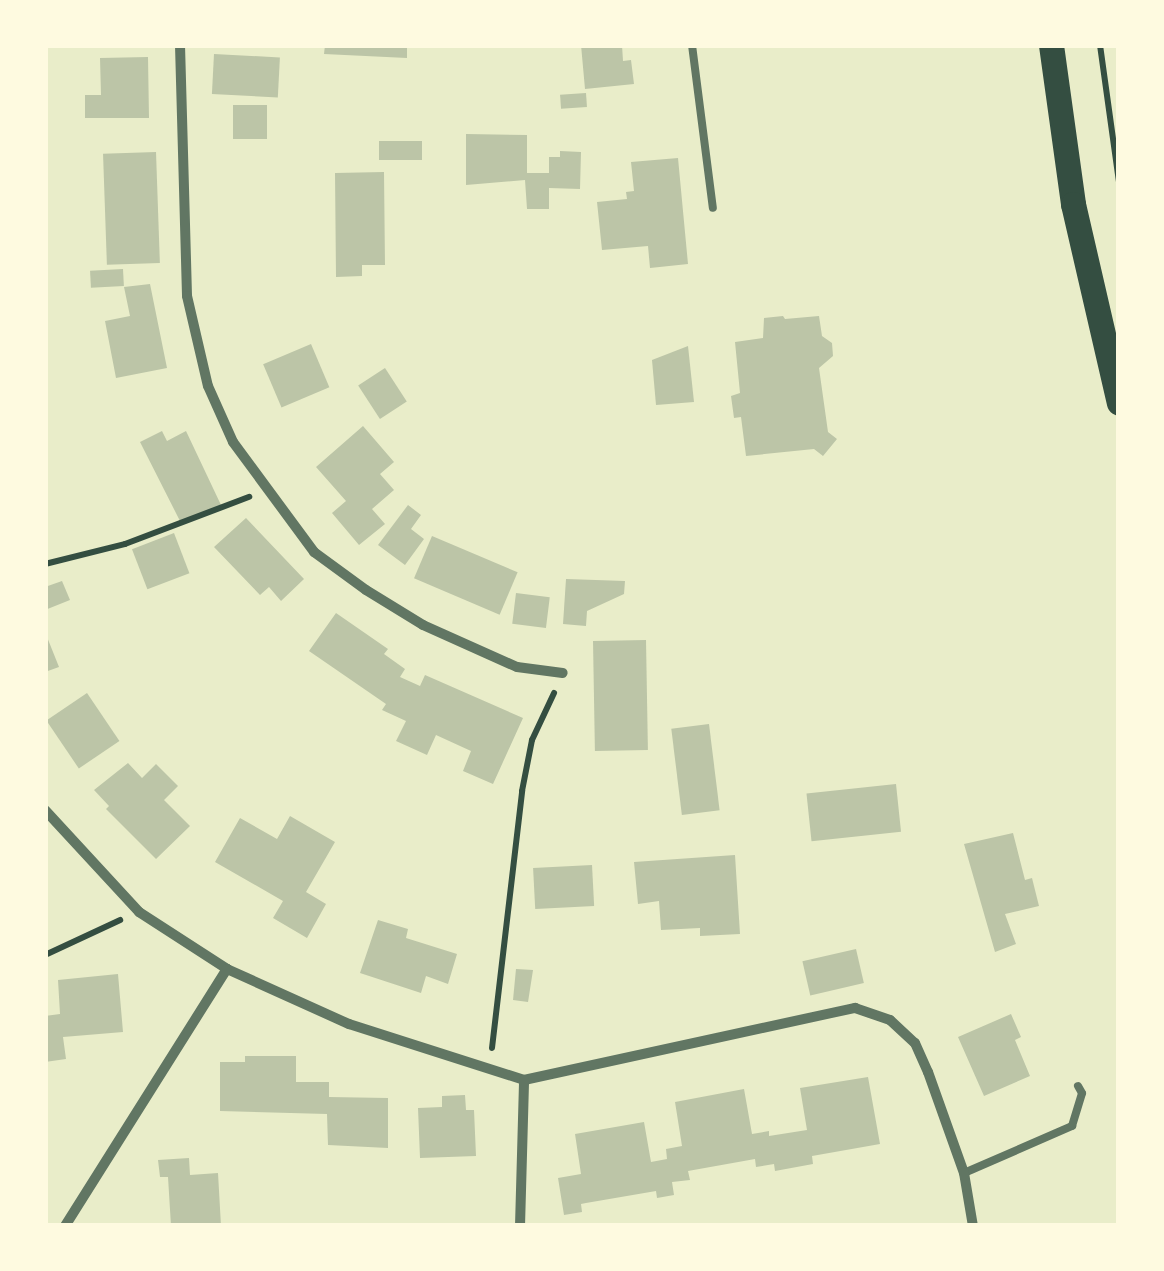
<!DOCTYPE html>
<style>
body{margin:0}
#map{position:relative;width:1164px;height:1271px;overflow:hidden;background:#e9edc9;font-family:Helvetica,sans-serif}
div>[style]{position:absolute}
[style*='--x']{left:calc(var(--x)*1px);top:calc(var(--y)*1px);width:calc(var(--w)*1px);rotate:calc(var(--a)*1deg)}
.building>*{inset:0;background:#bcc5a7;transform-origin:0 0}
.path>*{height:6px;margin:-3px;padding:0 3px;transform-origin:3px;border-radius:3px;background:#344e41}
.service>*{height:8px;margin:-4px;padding:0 4px;transform-origin:4px;border-radius:4px;background:#617663}
.minor>*{height:10px;margin:-5px;padding:0 5px;transform-origin:5px;border-radius:5px;background:#617663}
.primary>*{height:25px;margin:-12.5px;padding:0 12.5px;transform-origin:12.5px;border-radius:12.5px;background:#344e41}
span{translate:-50% -50%;white-space:nowrap;text-align:center;line-height:1.15;-webkit-text-stroke:10px #fefae0;paint-order:stroke}
.frame{position:absolute;inset:0;border:48px solid #fefae0;pointer-events:none}
</style>
<div id="map">
<div class="building">
<div style="clip-path:polygon(325px 45px,407px 45px,407px 58px,324px 54px)"></div>
<div style="clip-path:polygon(581px 45px,622px 45px,623px 61px,631px 60px,634px 84px,585px 89px)"></div>
<div style="left:214px;top:54px;width:66px;height:40px;rotate:3deg"></div>
<div style="clip-path:polygon(148px 57px,149px 118px,85px 118px,85px 95px,101px 95px,100px 58px)"></div>
<div style="left:586px;top:93px;width:14px;height:26px;rotate:86deg"></div>
<div style="left:233px;top:105px;width:34px;height:34px"></div>
<div style="clip-path:polygon(466px 134px,527px 135px,527px 173px,549px 173px,549px 157px,560px 157px,560px 151px,581px 152px,580px 189px,549px 188px,549px 209px,527px 209px,525px 180px,466px 185px)"></div>
<div style="left:379px;top:141px;width:43px;height:19px"></div>
<div style="left:156px;top:152px;width:111px;height:53px;rotate:88deg"></div>
<div style="clip-path:polygon(678px 158px,688px 264px,650px 268px,648px 246px,602px 250px,597px 202px,627px 199px,626px 192px,634px 191px,631px 162px)"></div>
<div style="clip-path:polygon(384px 172px,385px 265px,362px 265px,362px 276px,336px 277px,335px 173px)"></div>
<div style="left:123px;top:269px;width:17px;height:33px;rotate:87deg"></div>
<div style="clip-path:polygon(150px 284px,167px 368px,116px 378px,105px 321px,130px 316px,124px 287px)"></div>
<div style="clip-path:polygon(783px 316px,785px 319px,819px 316px,822px 336px,832px 343px,833px 356px,819px 368px,828px 432px,837px 439px,823px 456px,814px 449px,746px 456px,741px 417px,734px 418px,731px 396px,740px 393px,735px 342px,763px 338px,764px 318px)"></div>
<div style="left:311px;top:344px;width:47px;height:52px;rotate:67deg"></div>
<div style="clip-path:polygon(688px 346px,694px 402px,656px 405px,652px 360px)"></div>
<div style="left:385px;top:368px;width:40px;height:32px;rotate:57deg"></div>
<div style="clip-path:polygon(363px 426px,394px 462px,380px 474px,394px 490px,372px 509px,385px 524px,359px 545px,332px 513px,346px 501px,316px 467px)"></div>
<div style="clip-path:polygon(162px 431px,167px 441px,186px 431px,221px 505px,180px 521px,140px 442px)"></div>
<div style="clip-path:polygon(408px 505px,421px 515px,411px 529px,424px 539px,405px 565px,378px 545px)"></div>
<div style="clip-path:polygon(246px 518px,304px 579px,281px 601px,269px 587px,260px 595px,214px 547px)"></div>
<div style="left:174px;top:533px;width:43px;height:45px;rotate:69deg"></div>
<div style="left:432px;top:536px;width:93px;height:46px;rotate:23deg"></div>
<div style="clip-path:polygon(566px 579px,625px 581px,624px 594px,587px 611px,586px 626px,563px 624px)"></div>
<div style="clip-path:polygon(62px 581px,70px 600px,45px 610px,45px 587px)"></div>
<div style="left:516px;top:593px;width:34px;height:31px;rotate:7deg"></div>
<div style="clip-path:polygon(336px 613px,388px 649px,384px 654px,405px 669px,400px 677px,420px 686px,425px 675px,523px 718px,493px 784px,463px 771px,471px 751px,436px 735px,427px 755px,396px 741px,406px 721px,382px 710px,386px 704px,309px 651px)"></div>
<div style="clip-path:polygon(45px 632px,59px 667px,45px 672px)"></div>
<div style="left:646px;top:640px;width:110px;height:53px;rotate:89deg"></div>
<div style="left:87px;top:693px;width:58px;height:49px;rotate:56deg"></div>
<div style="left:709px;top:724px;width:87px;height:38px;rotate:83deg"></div>
<div style="clip-path:polygon(128px 763px,142px 778px,156px 764px,178px 786px,164px 800px,190px 826px,156px 859px,106px 809px,109px 806px,94px 790px)"></div>
<div style="left:896px;top:784px;width:48px;height:90px;rotate:84deg"></div>
<div style="clip-path:polygon(290px 816px,335px 842px,306px 892px,326px 904px,307px 938px,273px 918px,283px 901px,215px 862px,240px 818px,277px 839px)"></div>
<div style="clip-path:polygon(1013px 833px,1025px 880px,1032px 878px,1039px 906px,1005px 914px,1016px 944px,995px 952px,964px 844px)"></div>
<div style="clip-path:polygon(735px 855px,740px 934px,700px 936px,700px 928px,661px 930px,659px 901px,638px 904px,634px 862px)"></div>
<div style="left:592px;top:865px;width:41px;height:59px;rotate:87deg"></div>
<div style="clip-path:polygon(378px 920px,408px 929px,406px 938px,457px 954px,448px 984px,426px 976px,421px 993px,360px 973px)"></div>
<div style="left:856px;top:949px;width:35px;height:55px;rotate:77deg"></div>
<div style="clip-path:polygon(516px 969px,533px 970px,528px 1002px,513px 1000px)"></div>
<div style="clip-path:polygon(118px 974px,123px 1032px,63px 1037px,66px 1059px,45px 1062px,45px 1016px,60px 1014px,58px 980px)"></div>
<div style="clip-path:polygon(1011px 1014px,1021px 1037px,1015px 1040px,1030px 1076px,984px 1096px,958px 1037px)"></div>
<div style="clip-path:polygon(245px 1056px,296px 1056px,296px 1082px,329px 1082px,329px 1097px,388px 1098px,388px 1148px,328px 1145px,327px 1114px,220px 1111px,220px 1062px,245px 1062px)"></div>
<div style="clip-path:polygon(868px 1077px,880px 1144px,812px 1156px,813px 1164px,775px 1171px,774px 1164px,756px 1167px,755px 1159px,688px 1171px,690px 1180px,672px 1182px,674px 1195px,657px 1198px,656px 1191px,586px 1203px,581px 1204px,582px 1212px,564px 1215px,558px 1178px,581px 1174px,575px 1134px,644px 1122px,651px 1162px,667px 1159px,666px 1149px,682px 1146px,675px 1102px,744px 1089px,752px 1134px,769px 1131px,769px 1136px,807px 1130px,800px 1088px)"></div>
<div style="clip-path:polygon(465px 1095px,466px 1110px,474px 1110px,476px 1156px,420px 1158px,418px 1108px,442px 1107px,442px 1096px)"></div>
<div style="clip-path:polygon(189px 1158px,190px 1175px,218px 1173px,221px 1226px,171px 1226px,168px 1177px,160px 1177px,158px 1160px)"></div>
</div>
<div class="path">
<div style="--x:1100;--y:45;--w:138;--a:82.1"></div>
<div style="--x:45;--y:564;--w:82;--a:-14"></div>
<div style="--x:125;--y:544;--w:133;--a:-20.8"></div>
<div style="--x:45;--y:955;--w:83;--a:-25"></div>
<div style="--x:492;--y:1048;--w:259;--a:-83.3"></div>
<div style="--x:522;--y:791;--w:52;--a:-78.9"></div>
<div style="--x:532;--y:740;--w:52;--a:-64.9"></div>
</div>
<div class="service">
<div style="--x:692;--y:45;--w:164;--a:82.7"></div>
<div style="--x:964;--y:1173;--w:118;--a:-23.5"></div>
<div style="--x:1072;--y:1126;--w:34;--a:-73"></div>
<div style="--x:1082;--y:1093;--w:8;--a:-120"></div>
</div>
<div class="minor">
<div style="--x:180;--y:45;--w:251;--a:88.4"></div>
<div style="--x:187;--y:296;--w:92;--a:76.9"></div>
<div style="--x:208;--y:386;--w:61;--a:65.9"></div>
<div style="--x:233;--y:442;--w:137;--a:53.6"></div>
<div style="--x:314;--y:552;--w:64;--a:36.2"></div>
<div style="--x:366;--y:590;--w:67;--a:31.6"></div>
<div style="--x:423;--y:625;--w:103;--a:24.1"></div>
<div style="--x:517;--y:667;--w:46;--a:7.4"></div>
<div style="--x:45;--y:810;--w:139;--a:47.3"></div>
<div style="--x:139;--y:912;--w:105;--a:32.9"></div>
<div style="--x:227;--y:969;--w:134;--a:24.3"></div>
<div style="--x:349;--y:1024;--w:184;--a:17.7"></div>
<div style="--x:524;--y:1080;--w:339;--a:-12.3"></div>
<div style="--x:855;--y:1008;--w:37;--a:19"></div>
<div style="--x:890;--y:1020;--w:34;--a:43"></div>
<div style="--x:915;--y:1043;--w:32;--a:66"></div>
<div style="--x:928;--y:1072;--w:107;--a:70.4"></div>
<div style="--x:964;--y:1173;--w:54;--a:80.4"></div>
<div style="--x:65;--y:1226;--w:304;--a:-57.8"></div>
<div style="--x:520;--y:1226;--w:146;--a:-88.4"></div>
</div>
<div class="primary">
<div style="--x:1051;--y:45;--w:161;--a:82.1"></div>
<div style="--x:1073;--y:204;--w:204;--a:77"></div>
</div>
<div class="frame"></div>
</div>
